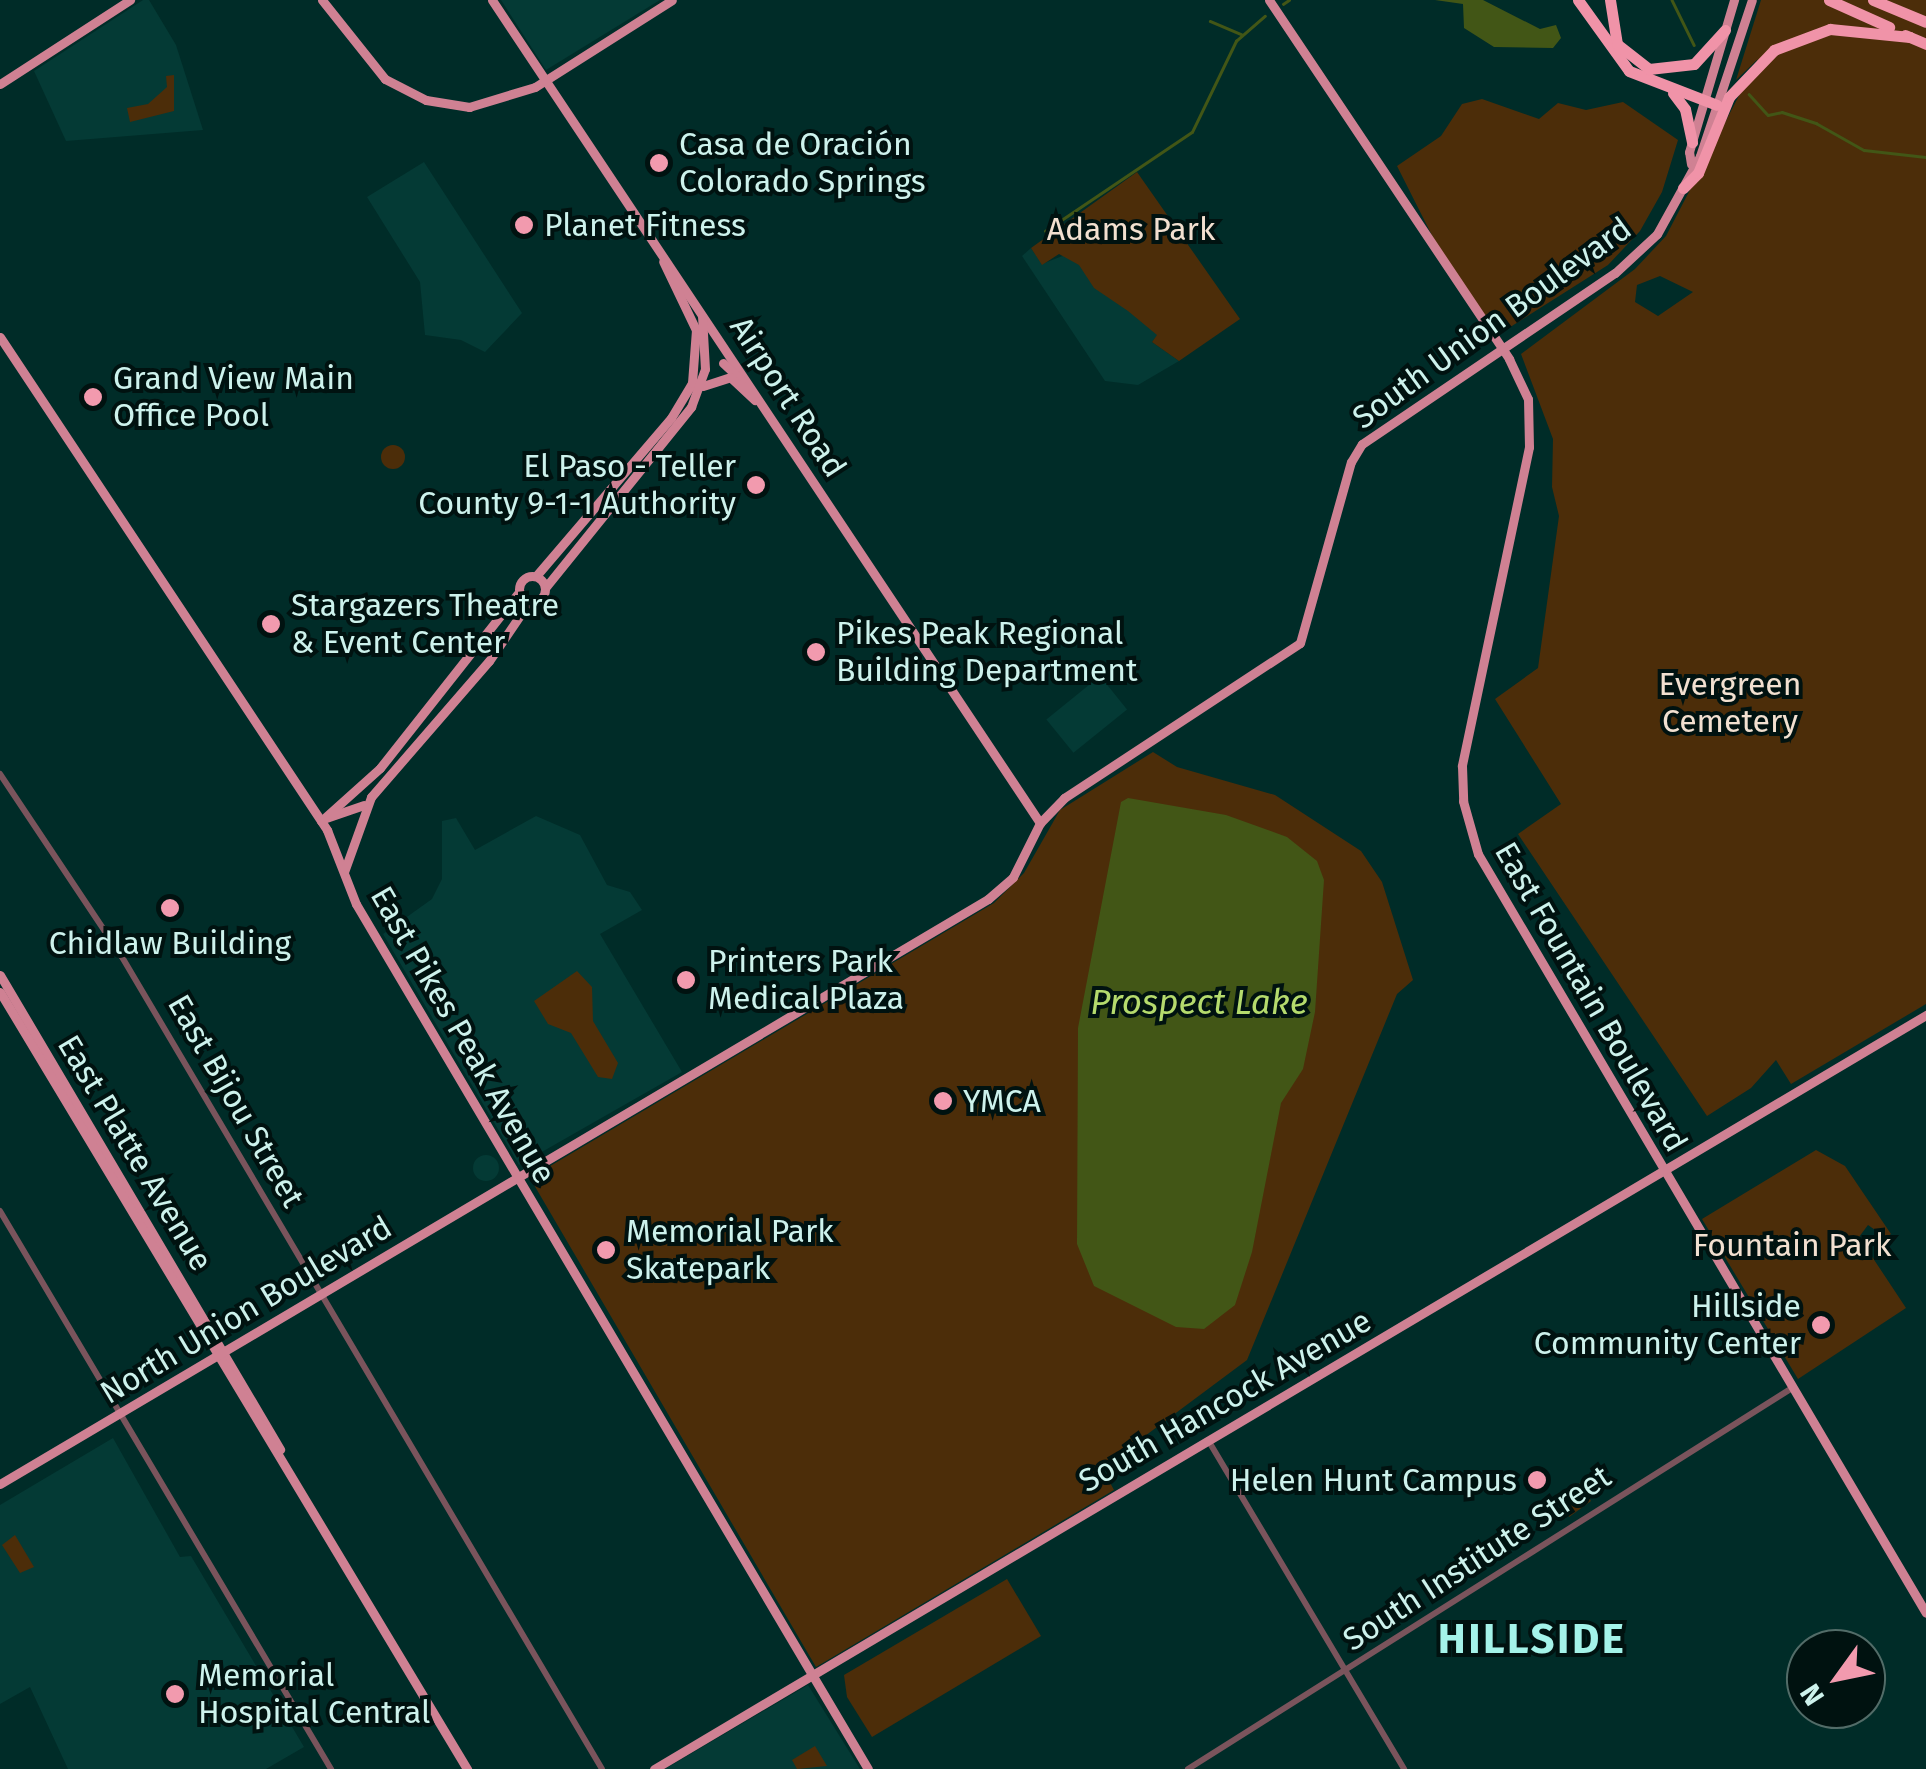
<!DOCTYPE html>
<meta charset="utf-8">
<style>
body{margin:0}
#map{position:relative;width:1926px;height:1769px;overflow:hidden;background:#002c28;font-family:"Fira Sans",sans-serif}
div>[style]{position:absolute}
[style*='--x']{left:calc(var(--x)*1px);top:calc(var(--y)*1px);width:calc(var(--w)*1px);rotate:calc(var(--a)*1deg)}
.built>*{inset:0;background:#043a35;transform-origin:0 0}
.round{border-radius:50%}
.green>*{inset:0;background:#4c2d09}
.water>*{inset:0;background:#425616}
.stream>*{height:2.5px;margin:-1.25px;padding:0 1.25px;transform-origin:1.25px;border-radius:1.25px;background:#425616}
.minor>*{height:6px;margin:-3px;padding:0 3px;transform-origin:3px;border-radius:3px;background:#7a545c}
.major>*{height:9px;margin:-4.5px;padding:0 4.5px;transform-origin:4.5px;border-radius:4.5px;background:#cf8193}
.major>.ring{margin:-4.5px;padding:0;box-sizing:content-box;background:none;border:9px solid #cf8193;border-radius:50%}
.highway>*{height:11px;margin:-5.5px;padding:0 5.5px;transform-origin:5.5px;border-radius:5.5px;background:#f093a8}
.dots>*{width:28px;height:28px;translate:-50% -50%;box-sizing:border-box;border:5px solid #001210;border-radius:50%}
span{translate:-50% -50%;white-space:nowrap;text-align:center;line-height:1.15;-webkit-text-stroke:8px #001210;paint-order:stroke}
.poi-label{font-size:32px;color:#cdf2ec}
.left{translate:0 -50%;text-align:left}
.right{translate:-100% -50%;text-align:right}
.park-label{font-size:32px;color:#f2e0d0}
.street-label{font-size:32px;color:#cdf2ec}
.water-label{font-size:35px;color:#b5db6d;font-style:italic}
.district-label{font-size:42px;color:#a4f3e9;font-weight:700;letter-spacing:2.5px}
.north{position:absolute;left:1786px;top:1629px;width:100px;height:100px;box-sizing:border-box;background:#001210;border:2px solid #526c68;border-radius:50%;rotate:237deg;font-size:28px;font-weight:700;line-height:40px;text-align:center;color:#cdf2ec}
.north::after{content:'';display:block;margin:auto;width:35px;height:45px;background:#f29aae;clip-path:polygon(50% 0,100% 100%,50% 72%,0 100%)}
</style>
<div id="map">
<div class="built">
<div style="clip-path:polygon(143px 0,149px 0,176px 45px,203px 130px,66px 141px,34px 71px)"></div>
<div style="clip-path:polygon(501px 0,660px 0,546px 70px)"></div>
<div style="clip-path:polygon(424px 162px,522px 313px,485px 352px,461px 340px,425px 335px,420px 282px,367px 197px)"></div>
<div style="clip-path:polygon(1031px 248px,1042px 264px,1065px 255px,1176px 312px,1152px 342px,1179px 361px,1138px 385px,1105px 381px,1022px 256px)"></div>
<div style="left:1100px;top:676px;width:43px;height:69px;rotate:51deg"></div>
<div style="clip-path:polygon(536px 816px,580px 835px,607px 885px,630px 892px,642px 910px,600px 934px,682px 1072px,519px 1165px,383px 934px,432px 899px,442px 879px,442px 821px,456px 818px,475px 850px)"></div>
<div class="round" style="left:473px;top:1155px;width:26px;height:26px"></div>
<div style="clip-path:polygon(113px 1438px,180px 1557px,191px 1556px,304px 1747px,266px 1769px,68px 1769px,30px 1687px,0 1704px,0 1505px)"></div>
<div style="clip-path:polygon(808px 1685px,860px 1769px,665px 1769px)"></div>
</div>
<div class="green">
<div style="clip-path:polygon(evenodd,1761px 0,1926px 0,1926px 1004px,1791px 1084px,1776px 1060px,1751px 1088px,1707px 1116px,1518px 834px,1561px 804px,1495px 699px,1538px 668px,1559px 516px,1552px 487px,1553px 439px,1521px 354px,1635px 269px,1666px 236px,1758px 59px,1736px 80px,1761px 0,1660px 276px,1693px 292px,1658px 316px,1635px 302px,1637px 285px,1660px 276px)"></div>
<div style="clip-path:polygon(174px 75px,174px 111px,130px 122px,127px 108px,148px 104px,167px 87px,166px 76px)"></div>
<div style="clip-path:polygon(1482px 99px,1539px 119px,1558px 103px,1586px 110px,1623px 102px,1678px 140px,1662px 192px,1640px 231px,1608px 265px,1493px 338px,1453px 277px,1397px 166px,1441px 136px,1462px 104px)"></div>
<div style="clip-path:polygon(1137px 172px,1240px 319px,1179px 361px,1152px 342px,1157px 335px,1128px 311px,1094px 288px,1079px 265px,1059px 254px,1042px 265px,1031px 248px)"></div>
<div class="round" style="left:381px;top:445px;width:24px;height:24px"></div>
<div style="clip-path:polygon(1153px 752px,1177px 767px,1275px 795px,1361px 851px,1382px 882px,1413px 980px,1397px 994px,1247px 1360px,1102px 1468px,1114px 1490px,816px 1667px,530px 1178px,994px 903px,1024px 873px,1060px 810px)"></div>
<div style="clip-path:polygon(577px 971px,592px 987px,593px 1021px,618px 1063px,612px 1079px,598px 1077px,571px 1033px,548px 1024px,534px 1001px)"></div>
<div style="clip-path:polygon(1816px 1150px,1845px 1166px,1891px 1234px,1875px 1245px,1878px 1232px,1868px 1225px,1859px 1237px,1906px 1308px,1798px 1379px,1702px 1219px)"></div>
<div style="clip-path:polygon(1580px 1483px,1591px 1501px,1569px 1517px,1563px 1497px)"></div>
<div style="clip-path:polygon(15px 1535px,34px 1567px,20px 1573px,2px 1545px)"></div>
<div style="clip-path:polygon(1007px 1579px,1041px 1636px,872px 1737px,847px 1697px,844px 1675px)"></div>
<div style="clip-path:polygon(815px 1746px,827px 1766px,797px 1769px,792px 1760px)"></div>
</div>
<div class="water">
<div style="clip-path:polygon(1435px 0,1483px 0,1540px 29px,1556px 25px,1561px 38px,1553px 48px,1494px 47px,1464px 28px,1463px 4px)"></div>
<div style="clip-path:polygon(1128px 798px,1226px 815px,1287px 837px,1317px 861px,1324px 880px,1315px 1012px,1303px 1069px,1281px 1103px,1252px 1252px,1235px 1305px,1204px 1329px,1176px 1327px,1094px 1286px,1077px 1244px,1078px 1028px,1121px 802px)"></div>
</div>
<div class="stream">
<div style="--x:1672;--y:0;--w:50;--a:63.9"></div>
<div style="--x:1283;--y:4;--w:7;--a:-34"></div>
<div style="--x:1210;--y:21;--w:34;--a:23"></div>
<div style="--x:1749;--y:94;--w:28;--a:48"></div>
<div style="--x:1768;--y:115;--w:14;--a:-12"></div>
<div style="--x:1782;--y:112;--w:36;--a:18"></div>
<div style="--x:1816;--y:123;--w:55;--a:29.4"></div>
<div style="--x:1864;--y:150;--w:62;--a:6.4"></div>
<div style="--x:1045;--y:231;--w:177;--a:-34"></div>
<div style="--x:1192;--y:132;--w:101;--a:-64.2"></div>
<div style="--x:1236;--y:41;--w:38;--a:-41"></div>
</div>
<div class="minor">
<div style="--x:0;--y:774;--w:220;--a:56.3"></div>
<div style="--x:122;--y:957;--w:943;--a:59.41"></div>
<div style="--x:0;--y:1211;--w:649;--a:59.32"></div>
<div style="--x:1208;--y:1440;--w:383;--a:59.2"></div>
<div style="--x:1188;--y:1769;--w:714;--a:-32.24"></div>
</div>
<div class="major">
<div style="--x:322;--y:0;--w:101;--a:51.4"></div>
<div style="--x:385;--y:79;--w:46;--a:27.1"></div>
<div style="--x:426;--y:100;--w:44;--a:9.2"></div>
<div style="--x:469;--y:107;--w:69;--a:-16.9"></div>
<div style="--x:535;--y:87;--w:162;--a:-32.4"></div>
<div style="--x:492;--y:0;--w:989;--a:56.34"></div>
<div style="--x:1269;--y:0;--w:432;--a:56.2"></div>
<div style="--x:1509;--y:359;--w:44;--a:64.6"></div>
<div style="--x:1528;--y:399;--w:48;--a:88.8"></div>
<div style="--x:1529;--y:447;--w:326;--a:101.9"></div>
<div style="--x:1462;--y:766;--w:35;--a:88"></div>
<div style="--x:1463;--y:801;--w:55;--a:74.2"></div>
<div style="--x:1478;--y:854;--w:881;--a:59.45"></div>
<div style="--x:0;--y:84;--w:155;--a:-32.9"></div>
<div style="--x:1691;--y:164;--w:12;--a:-99"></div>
<div style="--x:1689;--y:152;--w:159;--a:-73.5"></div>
<div style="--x:0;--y:337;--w:592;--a:56.44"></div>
<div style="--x:327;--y:830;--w:79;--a:68.6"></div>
<div style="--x:356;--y:904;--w:1005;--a:59.38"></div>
<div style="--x:723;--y:363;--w:25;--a:43"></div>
<div style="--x:703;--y:386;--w:28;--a:-18"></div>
<div style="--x:730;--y:377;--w:34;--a:43"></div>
<div class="ring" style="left:519px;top:576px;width:17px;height:17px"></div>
<div style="--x:536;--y:576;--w:208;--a:-49.5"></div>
<div style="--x:671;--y:418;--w:41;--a:-59"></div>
<div style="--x:692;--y:383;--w:53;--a:-85.7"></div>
<div style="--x:696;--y:330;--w:76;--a:-115.6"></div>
<div style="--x:545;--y:588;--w:233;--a:-51.1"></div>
<div style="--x:691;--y:407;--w:40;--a:-69.8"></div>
<div style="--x:705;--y:369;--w:53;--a:-93.2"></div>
<div style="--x:326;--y:818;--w:40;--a:-18.9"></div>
<div style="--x:321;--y:821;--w:79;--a:-41.9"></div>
<div style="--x:380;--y:768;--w:224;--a:-51.7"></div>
<div style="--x:344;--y:872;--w:80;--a:-70.2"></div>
<div style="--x:371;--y:797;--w:180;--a:-49.1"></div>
<div style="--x:489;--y:661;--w:71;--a:-55.9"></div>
<div style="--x:0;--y:975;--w:551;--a:59.43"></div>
<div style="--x:0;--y:992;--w:907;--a:58.99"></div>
<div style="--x:0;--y:1484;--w:1148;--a:-30.63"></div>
<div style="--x:988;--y:899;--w:33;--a:-41"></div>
<div style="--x:1013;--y:877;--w:60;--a:-63.4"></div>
<div style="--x:1040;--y:823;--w:35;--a:-46"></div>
<div style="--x:1064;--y:798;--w:282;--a:-33.3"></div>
<div style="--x:1300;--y:643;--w:188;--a:-74.3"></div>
<div style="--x:1351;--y:462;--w:21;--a:-59"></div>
<div style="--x:1362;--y:444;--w:305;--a:-34.1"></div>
<div style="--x:1615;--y:273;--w:57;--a:-42.9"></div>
<div style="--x:1657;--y:234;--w:89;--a:-61.1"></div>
<div style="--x:1700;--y:156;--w:164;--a:-71.6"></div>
<div style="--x:654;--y:1769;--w:1479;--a:-30.66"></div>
</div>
<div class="highway">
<div style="--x:1578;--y:0;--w:87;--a:54.3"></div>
<div style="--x:1629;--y:71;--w:94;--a:21.1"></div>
<div style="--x:1610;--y:0;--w:45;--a:81"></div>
<div style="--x:1617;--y:44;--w:41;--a:38"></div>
<div style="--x:1649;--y:69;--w:45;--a:-6.3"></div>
<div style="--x:1694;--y:64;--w:46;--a:-47.6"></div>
<div style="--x:1829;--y:0;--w:66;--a:24.2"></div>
<div style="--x:1873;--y:0;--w:57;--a:22.5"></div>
<div style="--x:1905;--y:35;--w:23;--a:23"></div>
<div style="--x:1673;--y:93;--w:20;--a:53"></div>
<div style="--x:1685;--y:109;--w:34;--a:78"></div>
<div style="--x:1683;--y:188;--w:21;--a:-45"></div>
<div style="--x:1698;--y:173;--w:82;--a:-67.8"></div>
<div style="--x:1729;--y:97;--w:65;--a:-46.2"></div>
<div style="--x:1774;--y:50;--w:60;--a:-20.6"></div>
<div style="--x:1830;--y:29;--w:80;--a:5.7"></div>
</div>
<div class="dots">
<div style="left:659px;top:163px;background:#f29aae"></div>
<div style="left:524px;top:225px;background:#f29aae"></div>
<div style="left:93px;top:397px;background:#f29aae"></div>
<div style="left:756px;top:485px;background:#f29aae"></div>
<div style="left:271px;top:624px;background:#f29aae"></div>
<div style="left:816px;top:652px;background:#f29aae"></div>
<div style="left:170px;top:908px;background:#f29aae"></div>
<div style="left:686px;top:980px;background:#f29aae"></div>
<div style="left:943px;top:1101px;background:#f29aae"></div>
<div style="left:606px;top:1250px;background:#f29aae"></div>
<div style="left:1821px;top:1325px;background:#f29aae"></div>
<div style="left:1537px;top:1480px;background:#f29aae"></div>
<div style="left:175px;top:1694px;background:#f29aae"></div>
</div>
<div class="poi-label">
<span class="left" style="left:679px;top:163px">Casa de Oración<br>Colorado Springs</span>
<span class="left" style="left:544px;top:225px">Planet Fitness</span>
<span class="left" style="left:113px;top:397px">Grand View Main<br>Office Pool</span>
<span class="right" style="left:736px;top:485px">El Paso - Teller<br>County 9-1-1 Authority</span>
<span class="left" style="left:291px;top:624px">Stargazers Theatre<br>&amp; Event Center</span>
<span class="left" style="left:836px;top:652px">Pikes Peak Regional<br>Building Department</span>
<span style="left:170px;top:943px">Chidlaw Building</span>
<span class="left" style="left:708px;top:980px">Printers Park<br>Medical Plaza</span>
<span class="left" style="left:963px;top:1101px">YMCA</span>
<span class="left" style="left:626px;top:1250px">Memorial Park<br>Skatepark</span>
<span class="right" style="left:1801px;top:1325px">Hillside<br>Community Center</span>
<span class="right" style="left:1517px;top:1480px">Helen Hunt Campus</span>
<span class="left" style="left:198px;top:1694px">Memorial<br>Hospital Central</span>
</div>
<div class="park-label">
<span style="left:1131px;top:229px">Adams Park</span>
<span style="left:1730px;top:703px">Evergreen<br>Cemetery</span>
<span style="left:1792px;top:1245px">Fountain Park</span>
</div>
<div class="street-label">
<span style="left:1492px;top:323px;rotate:-36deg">South Union Boulevard</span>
<span style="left:788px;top:397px;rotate:57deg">Airport Road</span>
<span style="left:1591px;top:997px;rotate:60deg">East Fountain Boulevard</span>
<span style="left:463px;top:1035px;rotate:60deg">East Pikes Peak Avenue</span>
<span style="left:236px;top:1101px;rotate:60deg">East Bijou Street</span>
<span style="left:135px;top:1153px;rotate:59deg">East Platte Avenue</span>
<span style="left:246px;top:1310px;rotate:-31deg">North Union Boulevard</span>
<span style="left:1225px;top:1401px;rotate:-30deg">South Hancock Avenue</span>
<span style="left:1477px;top:1558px;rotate:-33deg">South Institute Street</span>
</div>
<div class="water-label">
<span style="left:1199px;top:1002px">Prospect Lake</span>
</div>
<div class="district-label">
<span style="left:1532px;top:1639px">HILLSIDE</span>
</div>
<div class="north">N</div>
</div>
